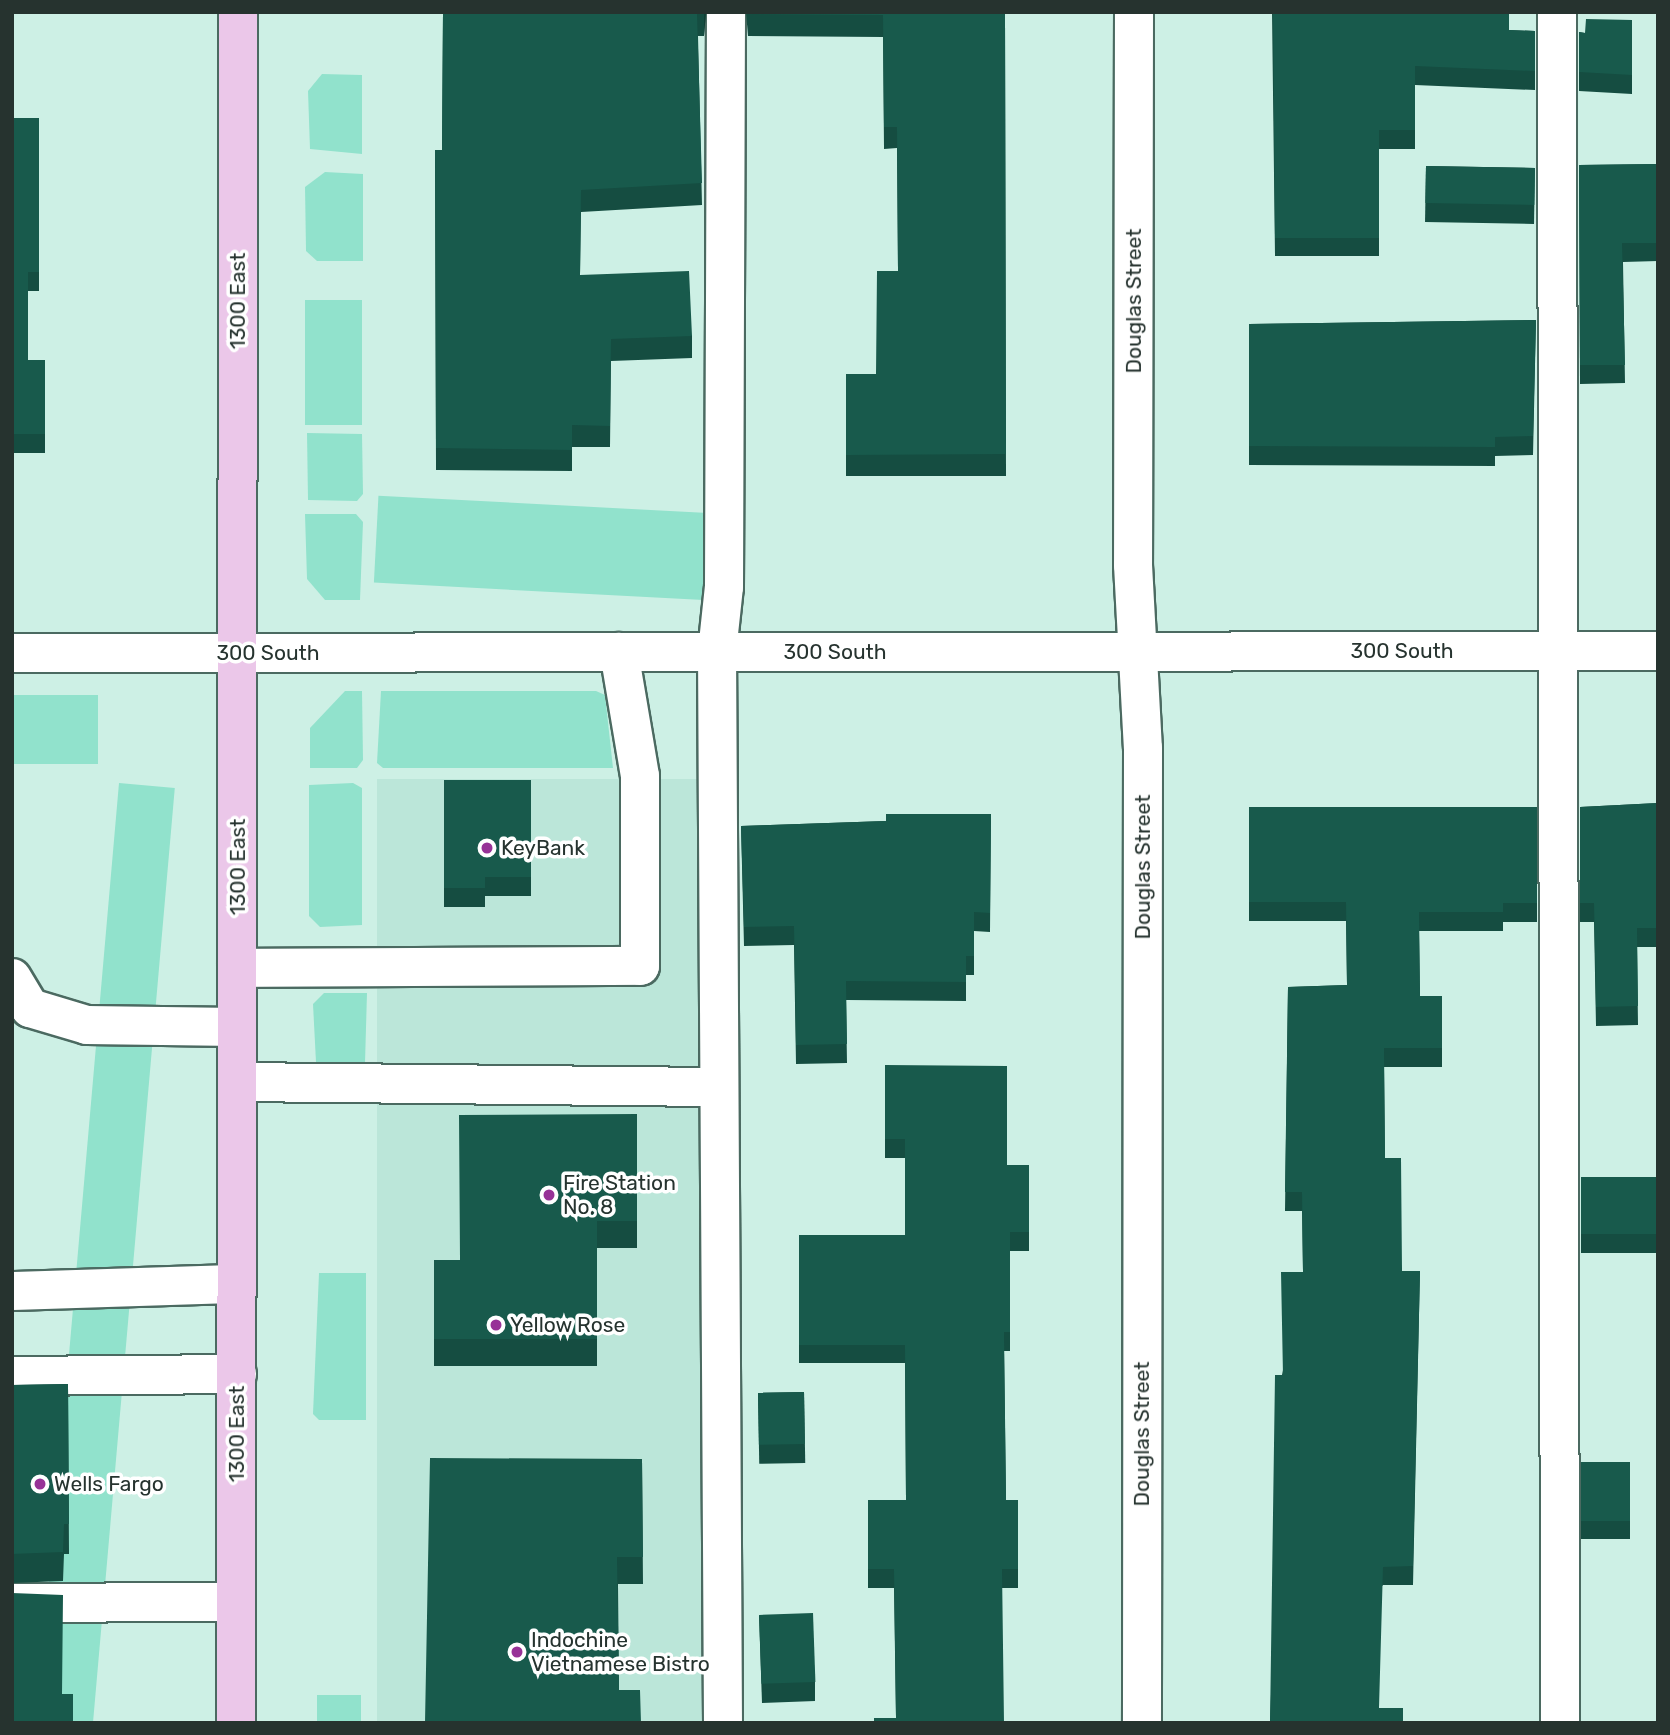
<!DOCTYPE html>
<style>
body{margin:0}
#map{position:relative;width:1670px;height:1735px;overflow:hidden;background:#cdf0e5;font-family:Rubik,sans-serif}
div>[style]{position:absolute}
[style*='--x']{left:calc(var(--x)*1px);top:calc(var(--y)*1px);width:calc(var(--w)*1px);rotate:calc(var(--a)*1deg)}
.built>*{inset:0;background:#bbe6d9;transform-origin:0 0}
.green>*{inset:0;background:#91e2cc;transform-origin:0 0}
.roads{filter:drop-shadow(2px 0 #4b6a61) drop-shadow(-2px 0 #4b6a61) drop-shadow(0 2px #4b6a61) drop-shadow(0 -2px #4b6a61)}
.minor>*{height:38px;margin:-19px;padding:0 19px;transform-origin:19px;border-radius:19px;background:#fff}
.major>*{height:38px;margin:-19px;padding:0 19px;transform-origin:19px;border-radius:19px;background:#ebc7e9}
.wall>*{inset:0;background:#154d41;transform-origin:0 0}
.shaded-wall>*{inset:0;background:#113f35}
.building>*{inset:0;background:#185a4c;transform-origin:0 0}
.dots>*{width:19px;height:19px;translate:-50% -50%;box-sizing:border-box;border:4px solid #fff;border-radius:50%}
span{translate:-50% -50%;white-space:nowrap;text-align:center;line-height:1.15;-webkit-text-stroke:7px #fff;paint-order:stroke}
.street-label{font-size:21px;color:#26332f}
.poi-label{font-size:21px;color:#26332f}
.left{translate:0 -50%;text-align:left}
.frame{position:absolute;inset:0;border:14px solid #26332f;pointer-events:none}
</style>
<div id="map">
<div class="built">
<div style="left:377px;top:779px;width:337px;height:944px"></div>
</div>
<div class="green">
<div style="clip-path:polygon(322px 74px,362px 75px,362px 154px,310px 149px,308px 91px)"></div>
<div style="clip-path:polygon(325px 172px,363px 174px,363px 261px,317px 261px,306px 251px,305px 187px)"></div>
<div style="left:305px;top:300px;width:57px;height:125px"></div>
<div style="clip-path:polygon(307px 433px,362px 434px,363px 494px,357px 501px,308px 500px)"></div>
<div style="left:708px;top:513px;width:87px;height:330px;rotate:93deg"></div>
<div style="clip-path:polygon(305px 514px,356px 514px,363px 522px,360px 600px,325px 600px,307px 579px)"></div>
<div style="clip-path:polygon(345px 691px,362px 691px,363px 760px,357px 768px,310px 768px,310px 728px)"></div>
<div style="clip-path:polygon(381px 691px,596px 691px,605px 695px,613px 768px,383px 768px,377px 763px)"></div>
<div style="left:12px;top:695px;width:86px;height:69px"></div>
<div style="left:119px;top:783px;width:56px;height:940px;rotate:5deg"></div>
<div style="clip-path:polygon(353px 783px,362px 788px,362px 925px,320px 927px,309px 916px,309px 785px)"></div>
<div style="clip-path:polygon(324px 993px,367px 993px,365px 1063px,316px 1062px,313px 1004px)"></div>
<div style="clip-path:polygon(319px 1273px,366px 1273px,366px 1420px,319px 1420px,313px 1414px)"></div>
<div style="left:317px;top:1695px;width:44px;height:28px"></div>
</div>
<div class="roads">
<div class="minor">
<div style="--x:1134;--y:12;--w:553;--a:90.1"></div>
<div style="--x:1133;--y:565;--w:183;--a:86.9"></div>
<div style="--x:1143;--y:748;--w:975;--a:90.06"></div>
<div style="--x:1557;--y:12;--w:1711;--a:89.9"></div>
<div style="--x:12;--y:653;--w:1646;--a:-0.07"></div>
<div style="--x:237;--y:968;--w:403;--a:-0.3"></div>
<div style="--x:640;--y:966;--w:190;--a:-90"></div>
<div style="--x:640;--y:776;--w:126;--a:-99.6"></div>
<div style="--x:12;--y:978;--w:35;--a:59"></div>
<div style="--x:30;--y:1008;--w:59;--a:16.6"></div>
<div style="--x:87;--y:1025;--w:150;--a:0.8"></div>
<div style="--x:237;--y:1082;--w:482;--a:0.6"></div>
<div style="--x:12;--y:1291;--w:225;--a:-1.8"></div>
<div style="--x:12;--y:1376;--w:225;--a:-0.5"></div>
<div style="--x:12;--y:1603;--w:224;--a:-0.3"></div>
<div style="--x:723;--y:1723;--w:1071;--a:-90.32"></div>
<div style="--x:717;--y:652;--w:65;--a:-83.9"></div>
<div style="--x:724;--y:587;--w:575;--a:-89.8"></div>
</div>
<div class="major">
<div style="--x:236;--y:1723;--w:1711;--a:-89.93"></div>
</div>
</div>
<div class="wall">
<div style="clip-path:polygon(443px 12px,706px 12px,704px 36px,698px 36px,702px 205px,581px 212px,580px 275px,692px 336px,692px 358px,611px 361px,610px 447px,572px 447px,572px 471px,436px 470px,435px 150px,442px 150px)"></div>
<div style="clip-path:polygon(746px 12px,1005px 12px,1006px 476px,846px 476px,846px 374px,876px 374px,898px 271px,897px 148px,884px 149px,883px 37px,748px 36px)"></div>
<div style="clip-path:polygon(1272px 12px,1509px 30px,1535px 31px,1535px 90px,1415px 85px,1415px 149px,1379px 149px,1379px 256px,1275px 256px)"></div>
<div style="clip-path:polygon(1632px 20px,1632px 94px,1579px 91px,1579px 32px,1585px 33px)"></div>
<div style="clip-path:polygon(12px 118px,39px 118px,39px 291px,28px 291px,28px 360px,45px 360px,45px 453px,12px 453px)"></div>
<div style="clip-path:polygon(1658px 164px,1658px 261px,1623px 262px,1625px 383px,1580px 384px,1579px 165px)"></div>
<div style="left:1426px;top:166px;width:109px;height:56px;rotate:1deg"></div>
<div style="clip-path:polygon(1536px 320px,1533px 455px,1495px 456px,1495px 466px,1249px 465px,1249px 324px)"></div>
<div style="clip-path:polygon(444px 780px,531px 780px,531px 896px,485px 896px,485px 907px,444px 907px)"></div>
<div style="clip-path:polygon(1658px 803px,1658px 947px,1637px 947px,1638px 1025px,1596px 1026px,1594px 922px,1580px 922px,1580px 807px)"></div>
<div style="clip-path:polygon(1249px 807px,1537px 807px,1537px 922px,1503px 922px,1503px 931px,1419px 931px,1420px 996px,1442px 996px,1442px 1067px,1384px 1067px,1385px 1158px,1402px 1271px,1420px 1271px,1413px 1585px,1383px 1585px,1270px 1723px,1282px 1375px,1303px 1272px,1302px 1211px,1285px 1211px,1288px 987px,1347px 985px,1346px 921px,1249px 921px)"></div>
<div style="clip-path:polygon(991px 814px,990px 932px,974px 931px,974px 975px,966px 975px,966px 1001px,846px 1000px,847px 1063px,796px 1064px,794px 945px,744px 946px,741px 826px,886px 821px)"></div>
<div style="clip-path:polygon(885px 1065px,1007px 1165px,1029px 1165px,1029px 1251px,1010px 1251px,1010px 1351px,1004px 1351px,1006px 1500px,1018px 1500px,1018px 1588px,1002px 1588px,896px 1718px,894px 1588px,868px 1588px,868px 1500px,906px 1500px,905px 1363px,799px 1363px,799px 1235px,905px 1235px,905px 1158px,885px 1158px)"></div>
<div style="clip-path:polygon(637px 1114px,637px 1248px,597px 1248px,597px 1366px,434px 1366px,434px 1260px,460px 1260px)"></div>
<div style="left:1658px;top:1177px;width:76px;height:77px;rotate:90deg"></div>
<div style="clip-path:polygon(68px 1384px,69px 1554px,64px 1554px,63px 1581px,12px 1583px,12px 1385px)"></div>
<div style="left:804px;top:1392px;width:71px;height:46px;rotate:89deg"></div>
<div style="clip-path:polygon(642px 1459px,643px 1584px,618px 1584px,619px 1690px,425px 1723px)"></div>
<div style="left:1581px;top:1462px;width:49px;height:77px"></div>
<div style="clip-path:polygon(759px 1615px,815px 1682px,815px 1701px,762px 1703px)"></div>
</div>
<div class="shaded-wall">
<div style="clip-path:polygon(704px 12px,706px 12px,704px 36px)"></div>
</div>
<div class="building">
<div style="clip-path:polygon(443px 12px,704px 12px,704px 14px,697px 14px,702px 183px,581px 190px,580px 275px,689px 271px,692px 336px,611px 339px,610px 426px,572px 425px,572px 450px,436px 448px,435px 150px,442px 150px)"></div>
<div style="clip-path:polygon(748px 12px,1005px 12px,1006px 454px,846px 455px,846px 374px,876px 374px,877px 271px,898px 271px,897px 127px,884px 127px,883px 15px,748px 14px)"></div>
<div style="clip-path:polygon(1273px 12px,1509px 12px,1509px 30px,1535px 31px,1535px 71px,1415px 66px,1415px 130px,1379px 130px,1379px 238px,1275px 238px)"></div>
<div style="clip-path:polygon(1586px 19px,1632px 20px,1632px 75px,1579px 72px,1579px 32px,1585px 33px)"></div>
<div style="clip-path:polygon(12px 118px,39px 118px,39px 272px,28px 272px,28px 360px,45px 360px,45px 434px,12px 434px)"></div>
<div style="clip-path:polygon(1658px 164px,1658px 243px,1622px 243px,1625px 365px,1580px 365px,1579px 165px)"></div>
<div style="left:1426px;top:166px;width:109px;height:37px;rotate:1deg"></div>
<div style="clip-path:polygon(1536px 320px,1533px 436px,1495px 437px,1495px 447px,1249px 446px,1249px 324px)"></div>
<div style="clip-path:polygon(444px 780px,531px 780px,531px 877px,485px 877px,485px 888px,444px 888px)"></div>
<div style="clip-path:polygon(1658px 803px,1658px 928px,1637px 928px,1638px 1006px,1596px 1007px,1594px 903px,1580px 903px,1580px 807px)"></div>
<div style="clip-path:polygon(1249px 807px,1537px 807px,1537px 903px,1503px 903px,1503px 912px,1419px 912px,1420px 996px,1442px 996px,1442px 1048px,1384px 1048px,1385px 1158px,1401px 1158px,1402px 1271px,1420px 1271px,1413px 1566px,1383px 1567px,1379px 1708px,1403px 1708px,1403px 1723px,1270px 1723px,1275px 1375px,1283px 1375px,1281px 1272px,1303px 1272px,1302px 1192px,1285px 1192px,1288px 987px,1347px 985px,1346px 902px,1249px 902px)"></div>
<div style="clip-path:polygon(886px 814px,991px 814px,990px 913px,974px 912px,974px 956px,966px 956px,966px 982px,846px 981px,847px 1044px,796px 1045px,794px 926px,744px 927px,741px 826px,886px 821px)"></div>
<div style="clip-path:polygon(885px 1065px,1007px 1066px,1007px 1165px,1029px 1165px,1029px 1232px,1010px 1232px,1010px 1332px,1004px 1332px,1006px 1500px,1018px 1500px,1018px 1569px,1002px 1569px,1004px 1723px,874px 1723px,874px 1718px,896px 1718px,894px 1569px,868px 1569px,868px 1500px,906px 1500px,905px 1345px,799px 1345px,799px 1235px,905px 1235px,905px 1139px,885px 1139px)"></div>
<div style="clip-path:polygon(637px 1114px,637px 1221px,597px 1221px,597px 1339px,434px 1339px,434px 1260px,460px 1260px,459px 1115px)"></div>
<div style="left:1658px;top:1177px;width:57px;height:77px;rotate:90deg"></div>
<div style="clip-path:polygon(68px 1384px,69px 1524px,64px 1524px,63px 1552px,12px 1554px,12px 1385px)"></div>
<div style="left:804px;top:1392px;width:52px;height:46px;rotate:89deg"></div>
<div style="clip-path:polygon(430px 1458px,642px 1459px,643px 1557px,617px 1557px,619px 1690px,640px 1690px,641px 1723px,425px 1723px)"></div>
<div style="left:1581px;top:1462px;width:49px;height:59px"></div>
<div style="clip-path:polygon(12px 1593px,63px 1595px,62px 1694px,73px 1694px,73px 1723px,12px 1723px)"></div>
<div style="left:813px;top:1613px;width:69px;height:54px;rotate:88deg"></div>
</div>
<div class="dots">
<div style="left:487px;top:848px;background:#973297"></div>
<div style="left:549px;top:1195px;background:#973297"></div>
<div style="left:496px;top:1325px;background:#973297"></div>
<div style="left:40px;top:1484px;background:#973297"></div>
<div style="left:517px;top:1652px;background:#973297"></div>
</div>
<div class="street-label">
<span style="left:238px;top:301px;rotate:-90deg">1300 East</span>
<span style="left:1134px;top:301px;rotate:-90deg">Douglas Street</span>
<span style="left:1402px;top:651px">300 South</span>
<span style="left:835px;top:652px">300 South</span>
<span style="left:268px;top:653px">300 South</span>
<span style="left:238px;top:867px;rotate:-90deg">1300 East</span>
<span style="left:1143px;top:867px;rotate:-90deg">Douglas Street</span>
<span style="left:237px;top:1434px;rotate:-90deg">1300 East</span>
<span style="left:1142px;top:1434px;rotate:-90deg">Douglas Street</span>
</div>
<div class="poi-label">
<span class="left" style="left:501px;top:848px">KeyBank</span>
<span class="left" style="left:563px;top:1195px">Fire Station<br>No. 8</span>
<span class="left" style="left:510px;top:1325px">Yellow Rose</span>
<span class="left" style="left:54px;top:1484px">Wells Fargo</span>
<span class="left" style="left:531px;top:1652px">Indochine<br>Vietnamese Bistro</span>
</div>
<div class="frame"></div>
</div>
